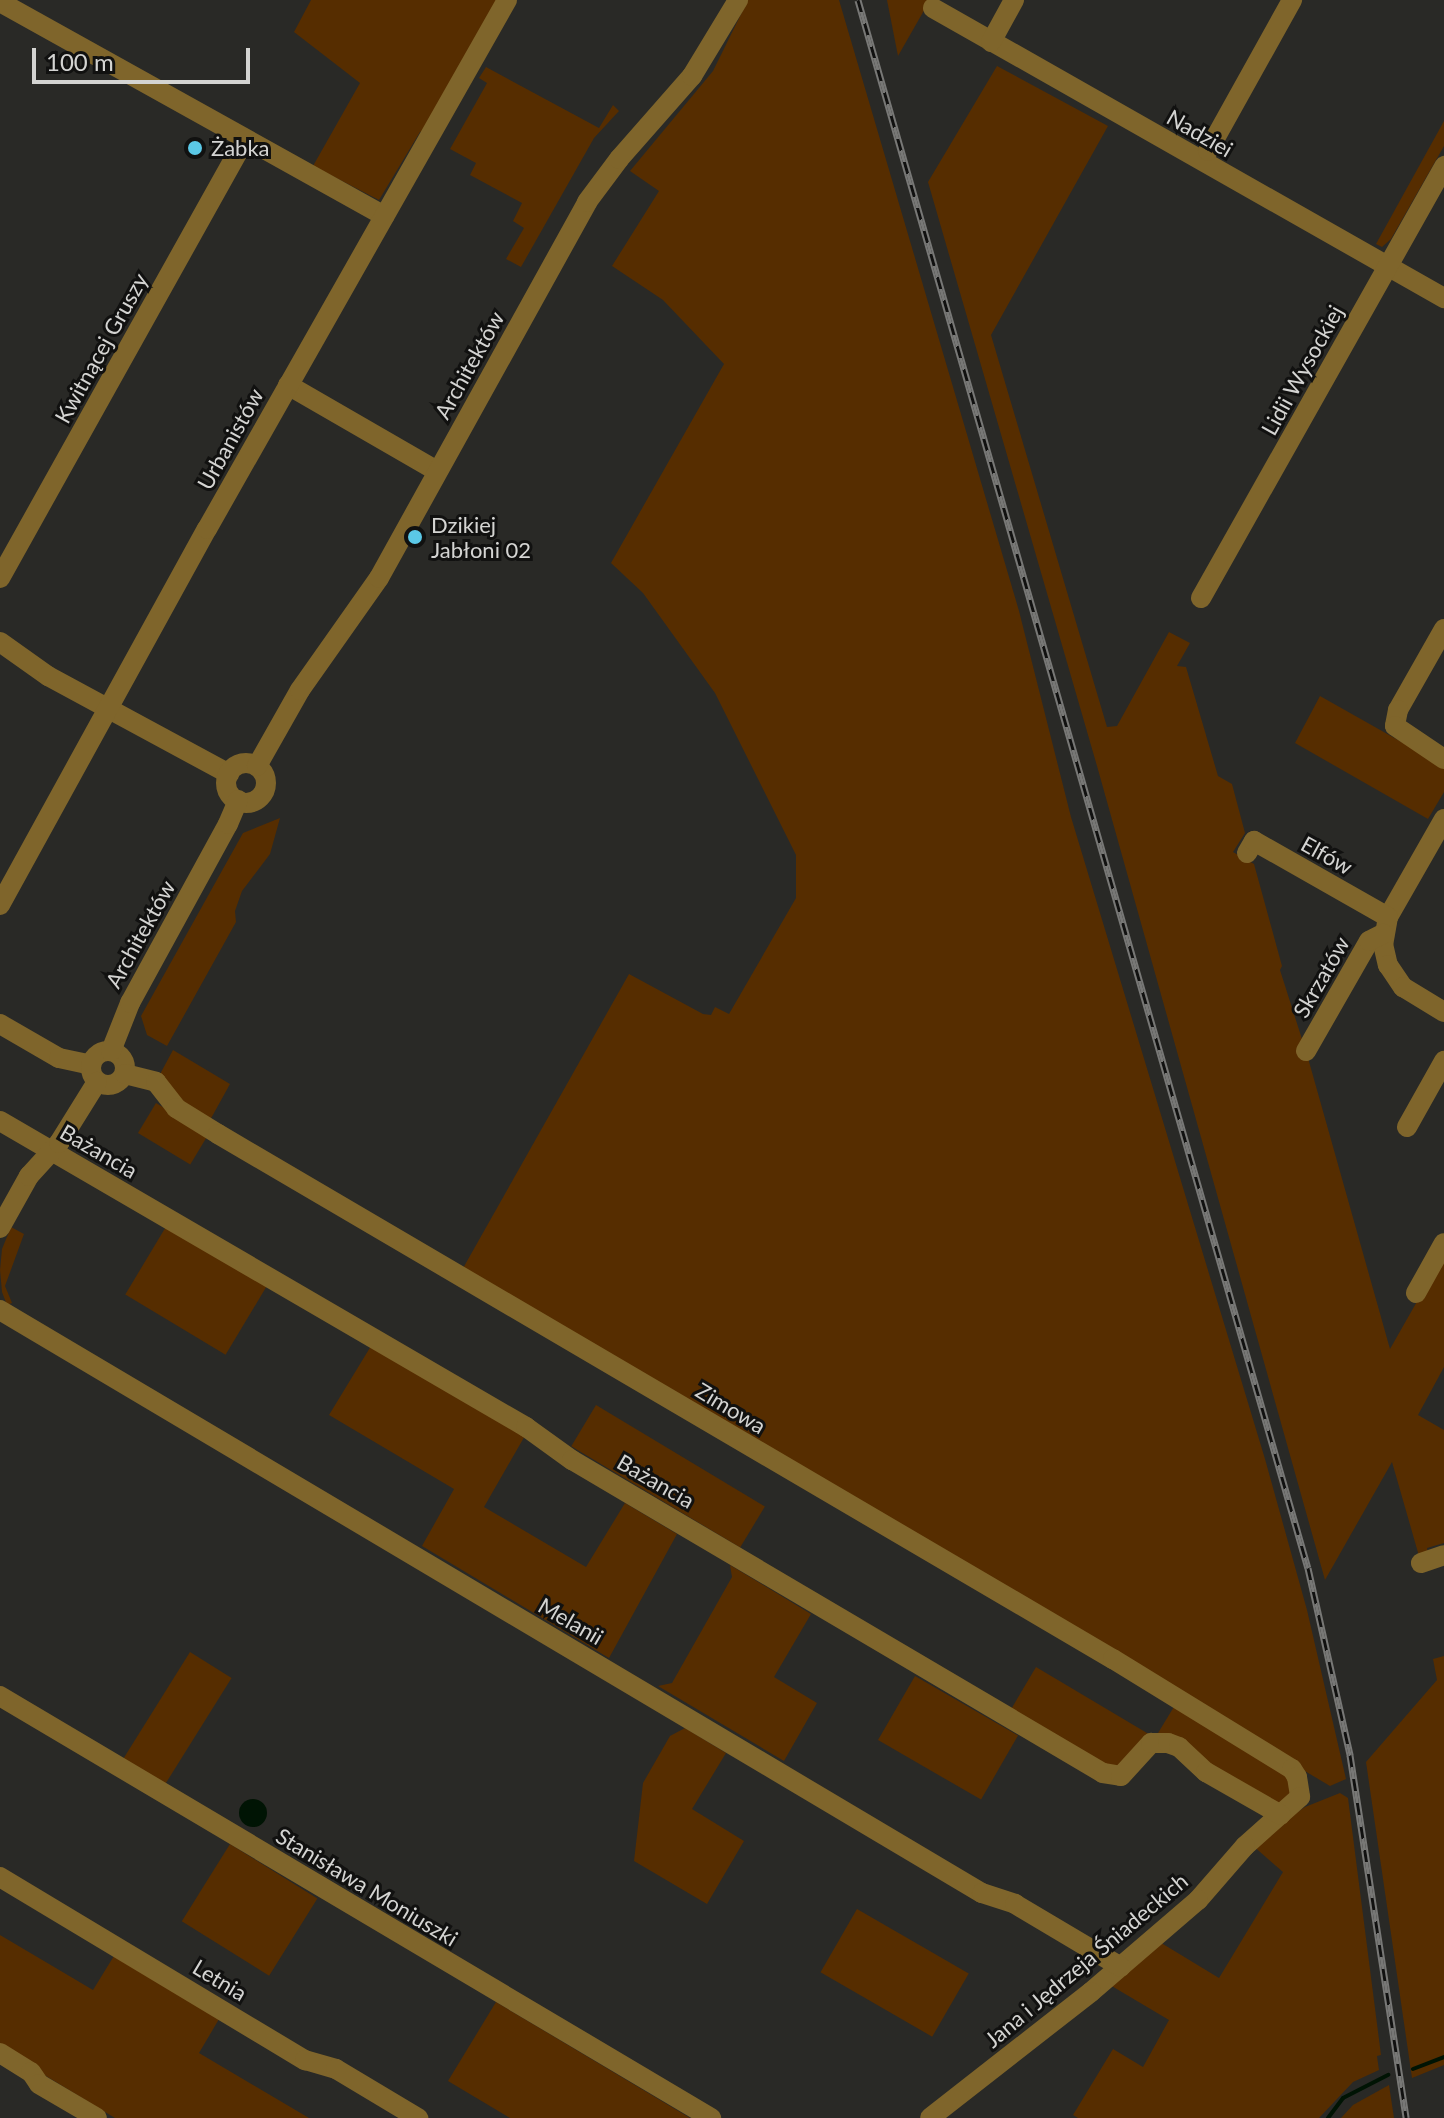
<!DOCTYPE html>
<meta charset="utf-8">
<style>
body{margin:0}
#map{position:relative;width:1444px;height:2118px;overflow:hidden;background:#292926;font-family:Lato,sans-serif}
div>[style]{position:absolute}
[style*='--x']{left:calc(var(--x)*1px);top:calc(var(--y)*1px);width:calc(var(--w)*1px);rotate:calc(var(--a)*1deg)}
.green>*{inset:0;background:#562d00;transform-origin:0 0}
.water>*{inset:0;background:#001404}
.round{border-radius:50%}
.stream>*{height:4px;margin:-2px;padding:0 2px;transform-origin:2px;border-radius:2px;background:#001404}
.minor>*{height:20px;margin:-10px;padding:0 10px;transform-origin:10px;border-radius:10px;background:#7f652b}
.minor>.ring{margin:-10px;padding:0;box-sizing:content-box;background:none;border:20px solid #7f652b;border-radius:50%}
.rail>*{height:7px;margin-top:-3.5px;transform-origin:0;background:repeating-linear-gradient(90deg,#111110 0 12px,#787876 0 24px);box-sizing:border-box;border-block:2px solid #787876}
.dots>*{width:22px;height:22px;translate:-50% -50%;box-sizing:border-box;border:4px solid #111110;border-radius:50%}
span{translate:-50% -50%;white-space:nowrap;text-align:center;line-height:1.15;-webkit-text-stroke:6px #111110;paint-order:stroke}
.street-label{font-size:22px;color:#d4d4d2}
.poi-label{font-size:22px;color:#d4d4d2}
.left{translate:0 -50%;text-align:left}
.scale{position:absolute;left:32px;top:48px;width:218px;height:36px;box-sizing:border-box;border:4px solid #d4d4d2;border-top:0;padding-left:10px;font-size:24px;line-height:28px;white-space:nowrap;color:#d4d4d2;-webkit-text-stroke:6px #111110;paint-order:stroke}
</style>
<div id="map">
<div class="green">
<div style="clip-path:polygon(311px 0,497px 0,425px 131px,420px 132px,379px 200px,313px 166px,360px 83px,294px 32px)"></div>
<div style="clip-path:polygon(748px 0,839px 0,1019px 611px,1071px 817px,1265px 1459px,1307px 1610px,1346px 1779px,1330px 1786px,462px 1270px,629px 974px,703px 1014px,711px 1015px,715px 1007px,729px 1014px,796px 898px,796px 855px,715px 693px,643px 593px,611px 563px,724px 364px,663px 300px,612px 266px,659px 191px,630px 171px,713px 71px)"></div>
<div style="clip-path:polygon(887px 0,930px 0,898px 56px)"></div>
<div style="clip-path:polygon(997px 66px,1108px 126px,991px 335px,1107px 727px,1117px 726px,1169px 632px,1190px 643px,1177px 666px,1186px 667px,1218px 776px,1232px 784px,1245px 833px,1233px 852px,1254px 864px,1282px 966px,1280px 970px,1308px 1058px,1390px 1349px,1444px 1254px,1444px 1367px,1418px 1415px,1444px 1430px,1444px 1543px,1427px 1548px,1428px 1554px,1419px 1556px,1392px 1462px,1325px 1580px,1097px 766px,928px 182px)"></div>
<div style="clip-path:polygon(486px 67px,599px 128px,613px 105px,619px 111px,594px 138px,521px 267px,506px 259px,524px 228px,513px 221px,522px 203px,470px 175px,476px 163px,450px 149px,487px 83px,479px 78px)"></div>
<div style="clip-path:polygon(1444px 121px,1444px 146px,1391px 239px,1382px 247px,1376px 244px)"></div>
<div style="clip-path:polygon(1320px 696px,1444px 766px,1444px 792px,1428px 819px,1295px 743px)"></div>
<div style="clip-path:polygon(280px 818px,270px 854px,242px 891px,235px 911px,236px 922px,167px 1046px,147px 1035px,141px 1016px,243px 833px)"></div>
<div style="clip-path:polygon(173px 1050px,230px 1084px,209px 1122px,176px 1101px,159px 1076px)"></div>
<div style="left:156px;top:1103px;width:61px;height:35px;rotate:31deg"></div>
<div style="left:167px;top:1225px;width:117px;height:81px;rotate:31deg"></div>
<div style="clip-path:polygon(11px 1227px,24px 1234px,5px 1286px,12px 1303px,7px 1305px,2px 1292px,0 1270px,2px 1249px)"></div>
<div style="clip-path:polygon(371px 1346px,526px 1434px,484px 1507px,586px 1567px,625px 1503px,677px 1534px,609px 1658px,422px 1546px,454px 1489px,329px 1415px)"></div>
<div style="left:596px;top:1405px;width:197px;height:48px;rotate:31deg"></div>
<div style="clip-path:polygon(730px 1565px,811px 1614px,774px 1677px,817px 1703px,784px 1761px,658px 1686px,672px 1683px,732px 1577px)"></div>
<div style="left:190px;top:1652px;width:49px;height:127px;rotate:32deg"></div>
<div style="clip-path:polygon(1444px 1656px,1444px 2065px,1412px 2078px,1366px 1762px,1437px 1680px,1433px 1659px)"></div>
<div style="clip-path:polygon(1036px 1667px,1152px 1736px,1130px 1764px,1106px 1768px,1010px 1711px)"></div>
<div style="left:915px;top:1676px;width:119px;height:74px;rotate:30deg"></div>
<div style="clip-path:polygon(1175px 1705px,1285px 1771px,1293px 1792px,1281px 1805px,1155px 1738px)"></div>
<div style="clip-path:polygon(685px 1728px,726px 1753px,692px 1809px,744px 1841px,707px 1904px,634px 1861px,643px 1783px,670px 1736px)"></div>
<div style="clip-path:polygon(1340px 1793px,1348px 1798px,1381px 2055px,1377px 2056px,1379px 2070px,1353px 2082px,1319px 2118px,1078px 2118px,1073px 2115px,1113px 2049px,1143px 2067px,1169px 2020px,1110px 1985px,1158px 1941px,1219px 1978px,1283px 1872px,1251px 1844px,1305px 1807px)"></div>
<div style="left:230px;top:1844px;width:103px;height:91px;rotate:32deg"></div>
<div style="left:857px;top:1909px;width:129px;height:73px;rotate:30deg"></div>
<div style="clip-path:polygon(0 1935px,93px 1990px,117px 1951px,222px 2014px,199px 2053px,309px 2118px,115px 2118px,0 2048px)"></div>
<div style="clip-path:polygon(496px 2002px,690px 2118px,510px 2118px,448px 2081px)"></div>
<div style="clip-path:polygon(1389px 2085px,1394px 2118px,1341px 2118px,1353px 2105px)"></div>
</div>
<div class="water">
<div class="round" style="left:239px;top:1799px;width:28px;height:28px"></div>
</div>
<div class="stream">
<div style="--x:1413;--y:2069;--w:33;--a:-21"></div>
<div style="--x:1328;--y:2118;--w:25;--a:-53"></div>
<div style="--x:1343;--y:2098;--w:51;--a:-27.1"></div>
</div>
<div class="minor">
<div style="--x:0;--y:2;--w:440;--a:29.1"></div>
<div style="--x:933;--y:8;--w:588;--a:29.58"></div>
<div style="--x:991;--y:42;--w:48;--a:-61.3"></div>
<div style="--x:1208;--y:151;--w:173;--a:-60.9"></div>
<div style="--x:288;--y:385;--w:172;--a:30"></div>
<div style="--x:0;--y:578;--w:501;--a:-60.82"></div>
<div style="--x:1201;--y:598;--w:496;--a:-60.6"></div>
<div style="--x:1444;--y:629;--w:93;--a:119.6"></div>
<div style="--x:1398;--y:710;--w:16;--a:101"></div>
<div style="--x:1395;--y:726;--w:59;--a:34"></div>
<div style="--x:0;--y:642;--w:59;--a:35.3"></div>
<div style="--x:48;--y:676;--w:206;--a:28.4"></div>
<div class="ring" style="left:226px;top:763px;width:20px;height:20px"></div>
<div style="--x:257;--y:766;--w:87;--a:-60.5"></div>
<div style="--x:300;--y:690;--w:137;--a:-54.8"></div>
<div style="--x:379;--y:578;--w:430;--a:-61"></div>
<div style="--x:587;--y:202;--w:54;--a:-53.3"></div>
<div style="--x:619;--y:159;--w:111;--a:-48.7"></div>
<div style="--x:692;--y:76;--w:89;--a:-58.8"></div>
<div style="--x:1444;--y:819;--w:113;--a:119.7"></div>
<div style="--x:1388;--y:917;--w:27;--a:100"></div>
<div style="--x:1383;--y:944;--w:22;--a:77"></div>
<div style="--x:1388;--y:965;--w:27;--a:56"></div>
<div style="--x:1403;--y:987;--w:48;--a:31.4"></div>
<div style="--x:1247;--y:853;--w:14;--a:-60"></div>
<div style="--x:1254;--y:841;--w:154;--a:29.6"></div>
<div style="--x:0;--y:905;--w:429;--a:-61.2"></div>
<div style="--x:207;--y:529;--w:608;--a:-60.44"></div>
<div style="--x:0;--y:1024;--w:68;--a:30"></div>
<div style="--x:59;--y:1058;--w:33;--a:12"></div>
<div class="ring" style="left:91px;top:1051px;width:14px;height:14px"></div>
<div style="--x:111;--y:1051;--w:52;--a:-68.4"></div>
<div style="--x:130;--y:1003;--w:204;--a:-61.3"></div>
<div style="--x:228;--y:824;--w:26;--a:-67"></div>
<div style="--x:1306;--y:1051;--w:127;--a:-60.2"></div>
<div style="--x:1369;--y:941;--w:16;--a:-27"></div>
<div style="--x:125;--y:1074;--w:32;--a:14"></div>
<div style="--x:156;--y:1082;--w:33;--a:52"></div>
<div style="--x:176;--y:1108;--w:49;--a:31.8"></div>
<div style="--x:218;--y:1134;--w:1038;--a:30.4"></div>
<div style="--x:1113;--y:1659;--w:210;--a:31.6"></div>
<div style="--x:1292;--y:1769;--w:9;--a:58"></div>
<div style="--x:1297;--y:1777;--w:20;--a:81"></div>
<div style="--x:1300;--y:1797;--w:74;--a:138.3"></div>
<div style="--x:1245;--y:1846;--w:72;--a:131"></div>
<div style="--x:1198;--y:1900;--w:141;--a:139.3"></div>
<div style="--x:1091;--y:1992;--w:204;--a:142"></div>
<div style="--x:0;--y:1121;--w:609;--a:30.19"></div>
<div style="--x:526;--y:1427;--w:57;--a:35.7"></div>
<div style="--x:572;--y:1460;--w:616;--a:30.52"></div>
<div style="--x:1103;--y:1773;--w:18;--a:9"></div>
<div style="--x:1121;--y:1776;--w:45;--a:-47.7"></div>
<div style="--x:1151;--y:1743;--w:17;--a:0"></div>
<div style="--x:1168;--y:1743;--w:12;--a:20"></div>
<div style="--x:1179;--y:1747;--w:37;--a:43"></div>
<div style="--x:1206;--y:1772;--w:86;--a:29.8"></div>
<div style="--x:1407;--y:1127;--w:76;--a:-60.7"></div>
<div style="--x:0;--y:1228;--w:60;--a:-60.9"></div>
<div style="--x:29;--y:1176;--w:45;--a:-47.7"></div>
<div style="--x:59;--y:1143;--w:72;--a:-58.1"></div>
<div style="--x:1416;--y:1293;--w:57;--a:-60.8"></div>
<div style="--x:0;--y:1310;--w:1142;--a:30.7"></div>
<div style="--x:982;--y:1893;--w:35;--a:18"></div>
<div style="--x:1015;--y:1904;--w:123;--a:30.7"></div>
<div style="--x:1421;--y:1563;--w:24;--a:-19"></div>
<div style="--x:0;--y:1696;--w:827;--a:30.69"></div>
<div style="--x:0;--y:1877;--w:356;--a:31"></div>
<div style="--x:305;--y:2060;--w:32;--a:16"></div>
<div style="--x:336;--y:2069;--w:96;--a:30.9"></div>
<div style="--x:0;--y:2053;--w:36;--a:32"></div>
<div style="--x:31;--y:2072;--w:14;--a:56"></div>
<div style="--x:39;--y:2084;--w:67;--a:30.4"></div>
</div>
<div class="rail">
<div style="--x:858;--y:0;--w:1631;--a:73.99"></div>
<div style="--x:1308;--y:1568;--w:192;--a:77.3"></div>
<div style="--x:1350;--y:1755;--w:367;--a:81.2"></div>
</div>
<div class="dots">
<div style="left:195px;top:148px;background:#5bc8e6"></div>
<div style="left:415px;top:537px;background:#5bc8e6"></div>
</div>
<div class="street-label">
<span style="left:1200px;top:133px;rotate:30deg">Nadziei</span>
<span style="left:101px;top:348px;rotate:-61deg">Kwitnącej Gruszy</span>
<span style="left:469px;top:365px;rotate:-61deg">Architektów</span>
<span style="left:1302px;top:370px;rotate:-61deg">Lidii Wysockiej</span>
<span style="left:230px;top:439px;rotate:-61deg">Urbanistów</span>
<span style="left:1327px;top:855px;rotate:29deg">Elfów</span>
<span style="left:140px;top:934px;rotate:-61deg">Architektów</span>
<span style="left:1321px;top:977px;rotate:-60deg">Skrzatów</span>
<span style="left:99px;top:1151px;rotate:30deg">Bażancia</span>
<span style="left:731px;top:1408px;rotate:31deg">Zimowa</span>
<span style="left:656px;top:1481px;rotate:30deg">Bażancia</span>
<span style="left:571px;top:1621px;rotate:30deg">Melanii</span>
<span style="left:367px;top:1887px;rotate:31deg">Stanisława Moniuszki</span>
<span style="left:1086px;top:1960px;rotate:-40deg">Jana i Jędrzeja Śniadeckich</span>
<span style="left:220px;top:1980px;rotate:31deg">Letnia</span>
</div>
<div class="poi-label">
<span class="left" style="left:211px;top:148px">Żabka</span>
<span class="left" style="left:431px;top:537px">Dzikiej<br>Jabłoni 02</span>
</div>
<div class="scale">100 m</div>
</div>
